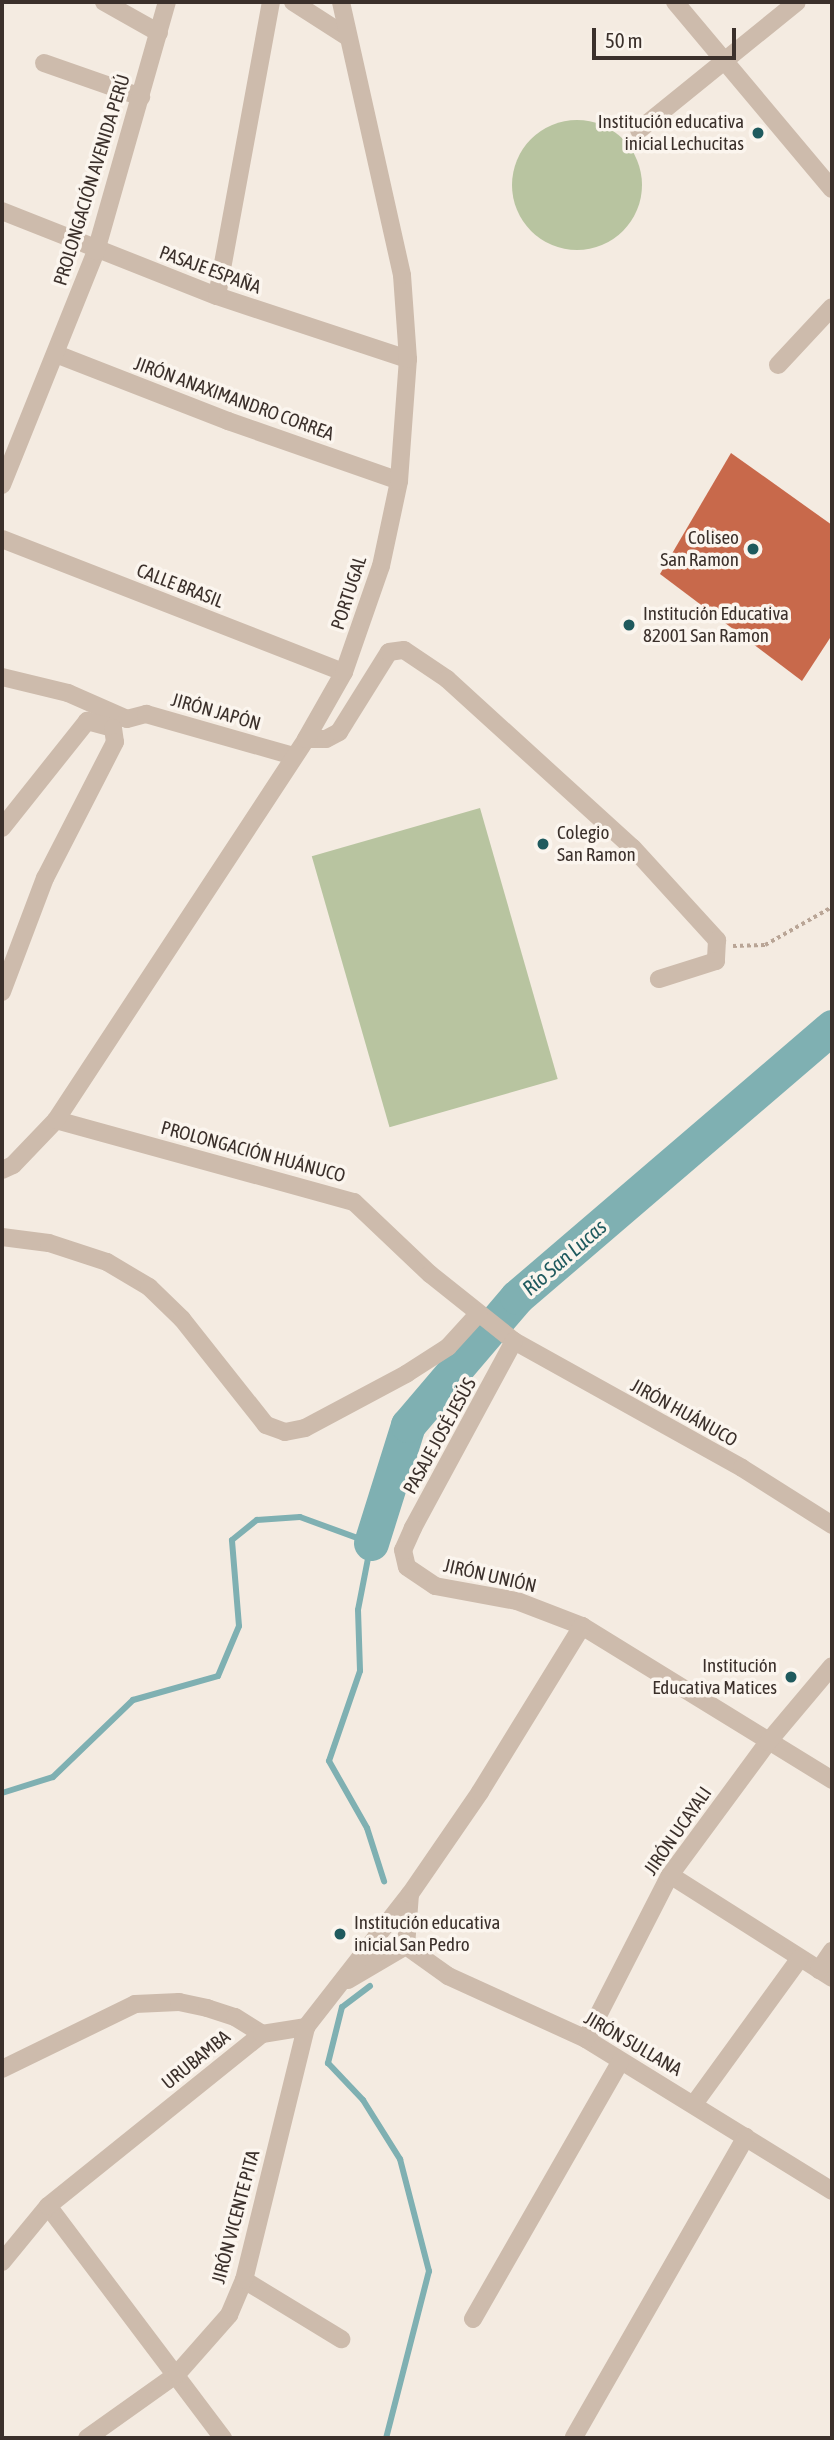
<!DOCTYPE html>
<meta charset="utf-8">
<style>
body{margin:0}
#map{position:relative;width:834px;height:2440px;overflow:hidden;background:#f4ebe1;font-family:"Asap Condensed",sans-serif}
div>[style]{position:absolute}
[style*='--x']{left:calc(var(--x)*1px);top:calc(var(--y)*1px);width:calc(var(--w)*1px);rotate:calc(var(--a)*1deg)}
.green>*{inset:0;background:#b8c4a0;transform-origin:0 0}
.round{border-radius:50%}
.stream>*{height:6px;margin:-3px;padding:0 3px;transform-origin:3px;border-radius:3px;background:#7fb0b2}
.river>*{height:35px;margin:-17.5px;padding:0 17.5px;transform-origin:17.5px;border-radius:17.5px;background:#7fb0b2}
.building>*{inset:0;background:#c8694b}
.path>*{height:3.5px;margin-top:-1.75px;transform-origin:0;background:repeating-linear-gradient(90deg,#b9a596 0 3.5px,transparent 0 7px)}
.minor>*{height:18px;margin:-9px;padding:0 9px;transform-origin:9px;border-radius:9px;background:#cdbbac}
.dots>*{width:19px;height:19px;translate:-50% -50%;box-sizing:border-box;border:4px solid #fbf5ee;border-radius:50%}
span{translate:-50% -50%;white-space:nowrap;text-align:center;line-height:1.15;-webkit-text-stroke:7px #fbf5ee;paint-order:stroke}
.poi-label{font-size:19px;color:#3b302b}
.right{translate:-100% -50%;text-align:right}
.left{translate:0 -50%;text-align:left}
.street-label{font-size:19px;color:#3b302b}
.water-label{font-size:21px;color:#1f5a5e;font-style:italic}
.frame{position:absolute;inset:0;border:4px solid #3b302b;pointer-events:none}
.scale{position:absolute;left:592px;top:28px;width:144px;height:32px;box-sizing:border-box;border:4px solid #3b302b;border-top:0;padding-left:9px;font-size:21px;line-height:24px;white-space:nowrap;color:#3b302b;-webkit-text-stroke:5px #fbf5ee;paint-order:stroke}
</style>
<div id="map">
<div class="green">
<div class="round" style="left:512px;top:120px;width:130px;height:130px"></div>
<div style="left:480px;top:808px;width:282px;height:175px;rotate:74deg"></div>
</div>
<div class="stream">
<div style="--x:2;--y:1793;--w:53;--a:-17.4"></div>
<div style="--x:53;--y:1777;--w:111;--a:-43.9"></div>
<div style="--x:133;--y:1700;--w:88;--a:-15.8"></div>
<div style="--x:218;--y:1676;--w:54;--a:-67.2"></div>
<div style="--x:239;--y:1626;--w:86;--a:-94.7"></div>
<div style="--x:232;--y:1540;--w:32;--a:-39"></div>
<div style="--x:257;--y:1520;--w:43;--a:-4"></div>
<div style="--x:300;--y:1517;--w:76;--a:20.1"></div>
<div style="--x:371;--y:1543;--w:68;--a:101"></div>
<div style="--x:358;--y:1610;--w:61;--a:88.1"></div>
<div style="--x:360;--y:1671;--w:95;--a:109"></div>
<div style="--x:329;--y:1761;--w:77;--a:60.4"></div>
<div style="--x:367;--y:1828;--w:56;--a:72.2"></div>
<div style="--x:370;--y:1986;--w:35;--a:143"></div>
<div style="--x:342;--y:2007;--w:58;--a:104"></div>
<div style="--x:328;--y:2063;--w:51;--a:46.6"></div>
<div style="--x:363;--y:2100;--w:70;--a:57.9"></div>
<div style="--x:400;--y:2159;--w:116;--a:75.5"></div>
<div style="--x:429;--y:2271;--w:172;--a:104.4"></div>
</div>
<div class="river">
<div style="--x:371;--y:1543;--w:124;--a:-72.6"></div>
<div style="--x:408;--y:1425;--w:168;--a:-49.6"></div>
<div style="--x:517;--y:1297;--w:415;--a:-40.6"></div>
</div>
<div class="building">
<div style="clip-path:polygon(731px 453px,832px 525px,832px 635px,802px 681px,660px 574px)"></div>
</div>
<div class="path">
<div style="--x:733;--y:946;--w:32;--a:-2"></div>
<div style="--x:765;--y:945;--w:77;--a:-29.6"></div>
</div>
<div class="minor">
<div style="--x:104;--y:2;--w:63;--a:29.4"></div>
<div style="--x:293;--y:2;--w:63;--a:32.7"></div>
<div style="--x:675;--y:2;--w:244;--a:50"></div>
<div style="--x:44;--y:63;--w:103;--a:19.3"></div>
<div style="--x:639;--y:130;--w:203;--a:-39"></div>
<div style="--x:2;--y:211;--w:231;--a:21.6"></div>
<div style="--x:217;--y:296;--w:201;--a:18.3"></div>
<div style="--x:217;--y:296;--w:299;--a:-79.6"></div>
<div style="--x:56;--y:354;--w:185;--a:21.3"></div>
<div style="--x:228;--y:421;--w:181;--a:19.3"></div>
<div style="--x:778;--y:365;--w:79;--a:-47"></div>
<div style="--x:2;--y:485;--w:252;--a:-68.1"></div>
<div style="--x:96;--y:251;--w:259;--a:-74.1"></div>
<div style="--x:2;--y:539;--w:367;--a:21.3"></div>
<div style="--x:2;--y:677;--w:68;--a:13.6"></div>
<div style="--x:68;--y:693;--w:64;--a:23.8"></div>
<div style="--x:127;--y:719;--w:20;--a:-15"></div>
<div style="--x:146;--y:714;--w:153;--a:15.9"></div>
<div style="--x:306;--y:739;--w:20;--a:0"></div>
<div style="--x:326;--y:739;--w:15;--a:-28"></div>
<div style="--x:339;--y:732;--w:94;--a:-58"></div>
<div style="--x:389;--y:652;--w:15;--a:-8"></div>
<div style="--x:404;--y:650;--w:52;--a:34"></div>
<div style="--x:447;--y:679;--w:251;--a:42.3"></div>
<div style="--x:633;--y:848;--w:125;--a:47.6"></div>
<div style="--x:717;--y:940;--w:21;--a:93"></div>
<div style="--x:716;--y:961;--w:60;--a:162.5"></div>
<div style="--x:2;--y:828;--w:137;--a:-51.5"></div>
<div style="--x:87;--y:721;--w:27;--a:15"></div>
<div style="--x:113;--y:728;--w:14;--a:82"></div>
<div style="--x:115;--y:742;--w:153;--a:117.2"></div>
<div style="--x:45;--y:878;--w:122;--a:110.7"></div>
<div style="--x:56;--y:1120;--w:309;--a:15.4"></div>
<div style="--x:354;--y:1202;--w:105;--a:43.5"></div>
<div style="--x:430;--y:1274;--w:107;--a:38.6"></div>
<div style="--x:514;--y:1341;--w:261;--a:29.1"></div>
<div style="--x:742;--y:1468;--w:107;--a:32.3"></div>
<div style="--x:2;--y:1170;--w:12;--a:-24"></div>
<div style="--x:13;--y:1165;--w:62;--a:-46.3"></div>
<div style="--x:56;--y:1120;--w:456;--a:-56.7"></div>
<div style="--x:306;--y:739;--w:77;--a:-60.4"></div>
<div style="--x:344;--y:672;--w:112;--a:-70.8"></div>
<div style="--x:381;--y:566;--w:87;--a:-78"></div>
<div style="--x:399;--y:481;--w:122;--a:-85.8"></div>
<div style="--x:408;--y:359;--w:84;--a:-94.1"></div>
<div style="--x:402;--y:275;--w:280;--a:-102.6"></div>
<div style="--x:2;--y:1237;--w:47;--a:7.3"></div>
<div style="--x:49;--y:1243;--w:61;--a:18.1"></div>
<div style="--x:107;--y:1262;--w:49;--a:30.8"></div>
<div style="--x:149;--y:1287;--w:46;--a:44.1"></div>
<div style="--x:182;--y:1319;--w:135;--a:51.6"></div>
<div style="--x:266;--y:1425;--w:20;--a:20"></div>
<div style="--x:285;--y:1432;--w:20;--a:-11"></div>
<div style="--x:305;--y:1428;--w:115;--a:-28.1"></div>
<div style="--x:406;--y:1374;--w:50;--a:-32.7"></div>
<div style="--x:448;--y:1347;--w:45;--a:-47.7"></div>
<div style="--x:514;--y:1341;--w:213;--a:118.4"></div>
<div style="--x:413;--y:1528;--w:24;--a:114"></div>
<div style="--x:403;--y:1550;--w:17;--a:77"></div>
<div style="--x:407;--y:1567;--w:34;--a:34"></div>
<div style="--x:435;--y:1586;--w:83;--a:10.4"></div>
<div style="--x:517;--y:1601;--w:70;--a:21"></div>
<div style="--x:582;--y:1626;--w:294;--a:31.6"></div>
<div style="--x:670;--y:1875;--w:192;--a:32.4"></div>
<div style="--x:406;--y:1946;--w:52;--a:35.5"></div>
<div style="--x:448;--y:1976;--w:152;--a:24.5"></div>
<div style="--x:586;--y:2039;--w:289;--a:31.7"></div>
<div style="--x:819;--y:1970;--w:23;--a:-56"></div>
<div style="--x:348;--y:1980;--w:67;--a:-30.4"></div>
<div style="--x:406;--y:1946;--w:52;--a:-85.6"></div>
<div style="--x:586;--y:2039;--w:184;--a:-62.9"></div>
<div style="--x:670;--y:1875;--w:165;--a:-53.6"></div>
<div style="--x:768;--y:1742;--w:99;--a:-49.9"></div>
<div style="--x:2;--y:2069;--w:148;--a:-26"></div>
<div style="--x:135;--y:2004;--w:44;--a:-2.6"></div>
<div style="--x:179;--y:2002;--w:29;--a:12"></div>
<div style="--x:207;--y:2008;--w:29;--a:18"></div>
<div style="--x:235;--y:2017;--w:32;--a:32"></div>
<div style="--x:694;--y:2104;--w:180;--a:-54"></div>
<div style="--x:48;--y:2206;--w:291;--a:53"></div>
<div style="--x:2;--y:2262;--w:72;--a:-50.6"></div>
<div style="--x:48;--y:2206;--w:275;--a:-38.8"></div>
<div style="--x:262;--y:2034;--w:45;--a:-9"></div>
<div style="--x:306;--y:2027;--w:169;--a:-52"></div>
<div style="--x:410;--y:1894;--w:124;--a:-55.5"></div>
<div style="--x:480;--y:1792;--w:195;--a:-58.4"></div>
<div style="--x:244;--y:2280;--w:114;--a:31.3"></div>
<div style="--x:473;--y:2319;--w:296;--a:-60.2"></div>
<div style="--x:574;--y:2437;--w:346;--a:-60.2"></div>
<div style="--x:87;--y:2438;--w:110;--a:-35.4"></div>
<div style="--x:177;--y:2374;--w:79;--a:-48.6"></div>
<div style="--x:229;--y:2315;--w:38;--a:-67"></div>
<div style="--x:244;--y:2280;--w:260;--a:-76.2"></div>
</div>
<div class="dots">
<div style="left:758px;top:133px;background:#1f5a5e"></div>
<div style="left:753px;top:549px;background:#1f5a5e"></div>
<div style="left:629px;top:625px;background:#1f5a5e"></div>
<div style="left:543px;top:844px;background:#1f5a5e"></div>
<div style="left:791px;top:1677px;background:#1f5a5e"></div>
<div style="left:340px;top:1934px;background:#1f5a5e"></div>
</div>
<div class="poi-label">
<span class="right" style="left:744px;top:133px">Institución educativa<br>inicial Lechucitas</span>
<span class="right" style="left:739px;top:549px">Coliseo<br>San Ramon</span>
<span class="left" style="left:643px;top:625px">Institución Educativa<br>82001 San Ramon</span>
<span class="left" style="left:557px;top:844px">Colegio<br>San Ramon</span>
<span class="right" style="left:777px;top:1677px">Institución<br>Educativa Matices</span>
<span class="left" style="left:354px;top:1934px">Institución educativa<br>inicial San Pedro</span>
</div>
<div class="street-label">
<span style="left:92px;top:180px;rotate:-73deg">PROLONGACIÓN AVENIDA PERÚ</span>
<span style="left:210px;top:270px;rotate:20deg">PASAJE ESPAÑA</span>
<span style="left:234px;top:399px;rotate:20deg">JIRÓN ANAXIMANDRO CORREA</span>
<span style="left:180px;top:586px;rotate:21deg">CALLE BRASIL</span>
<span style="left:349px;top:593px;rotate:-72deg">PORTUGAL</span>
<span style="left:216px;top:712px;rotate:16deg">JIRÓN JAPÓN</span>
<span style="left:253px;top:1152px;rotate:15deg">PROLONGACIÓN HUÁNUCO</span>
<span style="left:684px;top:1413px;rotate:29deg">JIRÓN HUÁNUCO</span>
<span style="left:440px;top:1436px;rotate:-61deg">PASAJE JOSÉ JESÚS</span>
<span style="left:490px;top:1576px;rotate:13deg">JIRÓN UNIÓN</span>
<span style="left:678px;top:1831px;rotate:-55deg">JIRÓN UCAYALI</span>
<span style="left:633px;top:2044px;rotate:30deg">JIRÓN SULLANA</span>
<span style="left:196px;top:2060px;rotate:-39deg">URUBAMBA</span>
<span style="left:236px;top:2217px;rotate:-75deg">JIRÓN VICENTE PITA</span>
</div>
<div class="water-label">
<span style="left:564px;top:1257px;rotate:-41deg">Río San Lucas</span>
</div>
<div class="frame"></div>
<div class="scale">50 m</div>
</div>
